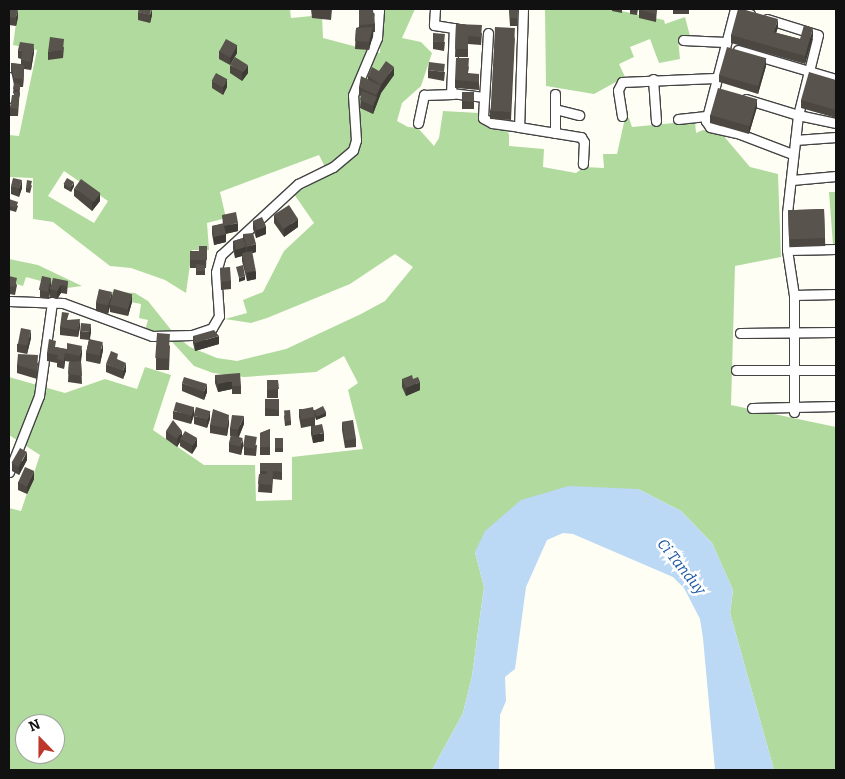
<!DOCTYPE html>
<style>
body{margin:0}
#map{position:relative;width:845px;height:779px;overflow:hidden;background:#fffef5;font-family:Bitter,serif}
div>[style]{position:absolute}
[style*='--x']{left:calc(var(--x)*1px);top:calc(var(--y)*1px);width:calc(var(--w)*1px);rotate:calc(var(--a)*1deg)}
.forest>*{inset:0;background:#b1da9e}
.water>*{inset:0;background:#bbd8f5}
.roads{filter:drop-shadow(1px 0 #444) drop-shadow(-1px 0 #444) drop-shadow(0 1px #444) drop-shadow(0 -1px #444)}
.minor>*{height:9px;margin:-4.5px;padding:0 4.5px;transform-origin:4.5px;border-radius:4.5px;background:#fff}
.wall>*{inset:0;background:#4d4742;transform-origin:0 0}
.shaded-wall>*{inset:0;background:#3e3a36}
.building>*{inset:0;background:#59534d;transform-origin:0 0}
span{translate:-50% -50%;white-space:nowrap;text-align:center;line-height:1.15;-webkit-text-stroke:5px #fff;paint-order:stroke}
.water-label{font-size:15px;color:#1c56a1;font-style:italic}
.frame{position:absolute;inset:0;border:10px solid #111;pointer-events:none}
.north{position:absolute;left:15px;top:714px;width:50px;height:50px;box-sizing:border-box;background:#fff;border:1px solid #a0a0a0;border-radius:50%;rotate:338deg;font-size:14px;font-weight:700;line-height:20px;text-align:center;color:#111}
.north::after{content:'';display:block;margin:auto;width:18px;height:22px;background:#be372b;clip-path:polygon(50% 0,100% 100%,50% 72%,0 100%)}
</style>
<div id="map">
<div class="forest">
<div style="clip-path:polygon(evenodd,18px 9px,290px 9px,291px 18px,322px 15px,323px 38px,380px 53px,381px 9px,415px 9px,402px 38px,421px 42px,432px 53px,421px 86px,402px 103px,397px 121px,408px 127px,418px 128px,434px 146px,439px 138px,443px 111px,479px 113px,478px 121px,504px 128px,509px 134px,509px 146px,544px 149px,543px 167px,576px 173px,584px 167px,604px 168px,603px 154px,617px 154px,625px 118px,629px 118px,632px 127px,695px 121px,696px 133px,703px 130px,722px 134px,750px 167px,778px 174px,781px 257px,735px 266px,731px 405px,836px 427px,836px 770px,774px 770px,730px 613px,733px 590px,712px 543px,681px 511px,638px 489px,475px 552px,484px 587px,472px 676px,463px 713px,432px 770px,9px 770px,9px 508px,21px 511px,40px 455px,9px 435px,9px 377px,65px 393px,105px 379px,137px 389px,145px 367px,171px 375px,153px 430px,204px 465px,255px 465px,256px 501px,292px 500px,292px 457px,363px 449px,348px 390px,358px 383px,344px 356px,316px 372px,244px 377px,213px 373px,194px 366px,164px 333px,145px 330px,148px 320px,139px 318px,141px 304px,102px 296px,98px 291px,135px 293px,148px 301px,176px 336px,190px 347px,217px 358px,237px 361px,286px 349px,361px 314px,385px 301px,413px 267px,395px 254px,350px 284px,267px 318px,251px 323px,225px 319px,247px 313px,243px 300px,263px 292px,284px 251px,314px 223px,294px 194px,329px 175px,319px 155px,220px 192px,226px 218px,207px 223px,209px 250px,192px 250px,186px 293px,165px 280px,131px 268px,110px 266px,53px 222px,33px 219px,33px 178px,9px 177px,9px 135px,19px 136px,37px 50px,13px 45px,18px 9px,64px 171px,108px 201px,94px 223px,48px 196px,64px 171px,18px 9px,25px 724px,55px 724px,55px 754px,25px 754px,25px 724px)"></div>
<div style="clip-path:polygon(545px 9px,612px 9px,664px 20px,665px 24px,685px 17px,690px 36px,678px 39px,680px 59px,659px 63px,650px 39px,630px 47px,634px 57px,619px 64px,625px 77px,594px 94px,546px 86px)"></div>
<div style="clip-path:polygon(829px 192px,836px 192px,836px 244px,833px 245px)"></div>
<div style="clip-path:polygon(9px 259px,38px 265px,82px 286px,67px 288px,26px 277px,23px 286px,9px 282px)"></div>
</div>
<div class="water">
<div style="clip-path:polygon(569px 486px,638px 489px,681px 511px,712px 543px,733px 590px,730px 613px,774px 770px,715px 770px,703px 638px,700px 619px,684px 588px,673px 577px,573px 534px,563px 533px,547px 540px,526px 587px,515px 669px,505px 677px,506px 701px,500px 715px,499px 770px,432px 770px,463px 713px,472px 676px,484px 587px,475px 552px,485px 531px,521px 500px)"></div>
</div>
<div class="roads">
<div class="minor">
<div style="--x:435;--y:9;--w:16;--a:94"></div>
<div style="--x:434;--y:25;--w:33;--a:9"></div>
<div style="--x:523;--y:9;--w:118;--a:91.9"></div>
<div style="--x:519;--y:127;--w:63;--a:9.2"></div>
<div style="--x:581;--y:137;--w:6;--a:59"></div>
<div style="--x:584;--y:142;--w:22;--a:93"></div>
<div style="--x:750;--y:14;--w:16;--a:-162"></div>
<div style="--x:735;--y:9;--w:116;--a:104.5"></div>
<div style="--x:706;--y:121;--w:7;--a:56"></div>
<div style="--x:710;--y:127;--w:31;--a:13"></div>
<div style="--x:740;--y:134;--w:56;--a:21"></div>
<div style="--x:767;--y:19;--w:53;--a:17.4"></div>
<div style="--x:818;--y:35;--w:82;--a:104"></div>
<div style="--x:798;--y:115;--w:99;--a:96.4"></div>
<div style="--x:787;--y:213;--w:37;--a:90"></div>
<div style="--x:787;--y:250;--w:46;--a:81.2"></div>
<div style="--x:794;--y:295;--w:117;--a:90"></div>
<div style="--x:454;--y:28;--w:65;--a:92.6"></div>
<div style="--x:451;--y:93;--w:33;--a:7"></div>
<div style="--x:488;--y:33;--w:85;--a:93.4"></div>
<div style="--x:483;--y:118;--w:10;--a:29"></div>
<div style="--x:492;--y:123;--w:27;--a:8"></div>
<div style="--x:683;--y:40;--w:42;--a:2.7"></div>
<div style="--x:738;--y:50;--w:102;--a:16.5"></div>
<div style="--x:9;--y:77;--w:5;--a:53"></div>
<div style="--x:12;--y:81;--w:17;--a:100"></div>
<div style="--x:653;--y:79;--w:42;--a:85.9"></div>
<div style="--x:555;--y:94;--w:39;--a:90"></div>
<div style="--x:746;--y:99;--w:54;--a:17.1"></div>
<div style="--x:798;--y:115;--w:39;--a:12"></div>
<div style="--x:555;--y:109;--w:25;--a:14"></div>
<div style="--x:622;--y:116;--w:26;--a:-99"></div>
<div style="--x:618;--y:90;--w:9;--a:-63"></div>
<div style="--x:622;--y:82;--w:93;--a:-2.5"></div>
<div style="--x:678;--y:119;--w:28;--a:-6"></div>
<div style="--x:418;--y:123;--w:29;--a:-78"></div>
<div style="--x:424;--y:95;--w:29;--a:-2"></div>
<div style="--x:795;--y:140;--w:41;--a:-4.2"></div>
<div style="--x:792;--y:180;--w:44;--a:-5.2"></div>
<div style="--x:787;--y:250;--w:49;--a:-1.2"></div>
<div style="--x:794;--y:295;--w:42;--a:-1.4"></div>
<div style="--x:9;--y:301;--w:54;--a:2.1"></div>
<div style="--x:63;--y:303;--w:95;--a:20.3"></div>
<div style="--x:152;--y:336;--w:40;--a:-1.4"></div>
<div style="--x:192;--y:335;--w:21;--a:-19"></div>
<div style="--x:212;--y:328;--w:14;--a:-60"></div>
<div style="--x:219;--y:316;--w:44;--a:-93.9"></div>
<div style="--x:216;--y:272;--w:18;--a:-74"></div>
<div style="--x:221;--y:255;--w:105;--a:-42.7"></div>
<div style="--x:298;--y:184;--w:39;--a:-26"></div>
<div style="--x:333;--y:167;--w:26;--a:-40"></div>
<div style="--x:353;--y:150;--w:10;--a:-73"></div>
<div style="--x:356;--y:140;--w:45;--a:-93.8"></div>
<div style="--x:353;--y:95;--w:62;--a:-67.2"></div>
<div style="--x:377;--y:38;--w:27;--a:-86"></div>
<div style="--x:379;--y:11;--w:4;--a:-146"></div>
<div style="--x:740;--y:333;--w:96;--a:-0.6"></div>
<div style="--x:736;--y:370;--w:100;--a:0"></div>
<div style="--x:752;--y:408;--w:84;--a:-1.4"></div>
<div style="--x:9;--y:472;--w:82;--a:-68.5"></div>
<div style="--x:39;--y:396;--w:95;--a:-82.1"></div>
</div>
</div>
<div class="wall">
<div style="clip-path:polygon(9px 9px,18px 17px,16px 26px,9px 25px)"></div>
<div style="clip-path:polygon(169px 9px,183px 9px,183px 10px)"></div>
<div style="clip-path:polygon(311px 9px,332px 9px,331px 20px,312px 18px)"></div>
<div style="clip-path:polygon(359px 9px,375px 24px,375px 32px,373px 32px,369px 50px,355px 49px,356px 28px,359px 27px)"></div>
<div style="clip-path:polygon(509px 9px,518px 9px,517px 26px,510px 26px)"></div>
<div style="clip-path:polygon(612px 9px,622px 9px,622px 13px,612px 11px)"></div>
<div style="clip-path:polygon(630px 9px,638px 9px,637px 15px,630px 14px)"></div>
<div style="clip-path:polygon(639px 9px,657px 9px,656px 22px,639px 18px)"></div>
<div style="left:673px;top:9px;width:16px;height:5px"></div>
<div style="clip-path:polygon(138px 12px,152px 15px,150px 23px,138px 20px)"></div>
<div style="clip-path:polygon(456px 24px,482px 33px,481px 45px,468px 44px,468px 57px,455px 57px)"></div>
<div style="clip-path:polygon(778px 27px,776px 33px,800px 39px,813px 36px,805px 64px,731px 43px,731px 35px)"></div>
<div style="clip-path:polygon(515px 36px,511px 120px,490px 119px,490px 111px)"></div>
<div style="clip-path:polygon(433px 41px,445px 42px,444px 51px,433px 49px)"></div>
<div style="clip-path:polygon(64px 47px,63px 58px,48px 60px,48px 52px)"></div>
<div style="clip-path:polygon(18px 50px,34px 52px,31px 70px,24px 69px,23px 87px,20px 87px,18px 116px,10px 116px,10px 108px,14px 94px,13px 93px,14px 85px,11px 71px,11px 63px,21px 64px,21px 59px,18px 58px)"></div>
<div style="clip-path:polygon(219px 51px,237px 53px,230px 65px,219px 59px)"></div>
<div style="clip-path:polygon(230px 65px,248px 73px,242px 81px,230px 73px)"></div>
<div style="clip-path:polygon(469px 66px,468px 73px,479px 82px,479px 90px,455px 88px,455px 80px)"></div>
<div style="clip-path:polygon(766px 66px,758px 94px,719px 82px,719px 75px)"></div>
<div style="clip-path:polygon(428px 70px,445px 72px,444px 81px,428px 78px)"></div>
<div style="clip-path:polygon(379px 71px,394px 75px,381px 93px,373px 114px,360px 108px,361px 96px,359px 95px,359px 87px,368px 79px,368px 76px)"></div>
<div style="clip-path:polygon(836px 80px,836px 118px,801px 108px,801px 100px)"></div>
<div style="clip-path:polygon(212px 81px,227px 87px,223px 95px,212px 88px)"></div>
<div style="left:462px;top:92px;width:12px;height:17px"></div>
<div style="clip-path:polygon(757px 107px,749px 134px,710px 123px,710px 115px)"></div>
<div style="left:9px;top:177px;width:1px;height:16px"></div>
<div style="clip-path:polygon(64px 184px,74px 186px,71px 192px,64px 188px)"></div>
<div style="clip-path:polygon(32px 185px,30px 193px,26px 192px,26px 188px)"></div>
<div style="clip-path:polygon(11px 186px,22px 188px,19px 197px,11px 194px)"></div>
<div style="clip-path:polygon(74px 188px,100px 201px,92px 211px,74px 196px)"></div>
<div style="clip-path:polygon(9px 199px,18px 206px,16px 212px,9px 210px)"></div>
<div style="left:824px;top:209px;width:37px;height:36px;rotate:88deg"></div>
<div style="clip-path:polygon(222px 215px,238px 231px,226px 234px,226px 242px,214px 245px,212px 234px,212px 226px,223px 224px)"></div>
<div style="clip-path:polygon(274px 215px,298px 227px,284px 237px,274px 223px)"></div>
<div style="clip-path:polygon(253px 221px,266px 234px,256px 238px,253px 229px)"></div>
<div style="clip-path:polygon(243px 234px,256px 252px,252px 253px,256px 279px,247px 281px,242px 261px,242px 256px,235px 258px,233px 249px,233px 241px,243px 238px)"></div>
<div style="clip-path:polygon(207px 246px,206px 268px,205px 268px,205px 275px,196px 275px,196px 268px,190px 268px,190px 251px,199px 251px)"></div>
<div style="clip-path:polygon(220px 268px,231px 281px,231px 289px,221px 290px)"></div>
<div style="clip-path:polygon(9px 276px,17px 285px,15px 295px,9px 294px)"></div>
<div style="clip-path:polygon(51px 278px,49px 299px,40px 298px,40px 290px)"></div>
<div style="clip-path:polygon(68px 281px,67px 294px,61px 293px,57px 299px,50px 297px,50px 289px)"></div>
<div style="clip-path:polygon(112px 298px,132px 302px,128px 316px,110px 312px,110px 307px,108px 314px,96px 311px,96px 303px)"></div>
<div style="clip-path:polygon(69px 320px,80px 327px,78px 337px,60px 335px,60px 327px)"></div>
<div style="clip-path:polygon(80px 331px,91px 332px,90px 339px,103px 350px,100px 364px,86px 361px,86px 353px,89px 340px,80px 339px)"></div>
<div style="clip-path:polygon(193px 336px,219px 344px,195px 351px,193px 343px)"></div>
<div style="clip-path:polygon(31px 338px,27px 354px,17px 352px,17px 344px)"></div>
<div style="clip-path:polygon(170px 345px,169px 370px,156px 370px,156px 358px)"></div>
<div style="clip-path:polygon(56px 347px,82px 353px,81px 362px,82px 384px,68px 382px,69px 362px,71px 362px,65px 361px,64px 369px,57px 367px,57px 363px,47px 361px,47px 353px)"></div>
<div style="clip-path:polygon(38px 363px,37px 379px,17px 373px,17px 365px)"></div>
<div style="clip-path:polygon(106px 364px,126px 371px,123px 379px,106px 372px)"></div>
<div style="clip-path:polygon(215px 375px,241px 386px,241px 394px,232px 394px,232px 389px,218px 392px,215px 383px)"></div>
<div style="clip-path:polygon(402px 379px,413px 379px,420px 390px,406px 396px,402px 387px)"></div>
<div style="left:267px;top:380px;width:11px;height:18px"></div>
<div style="clip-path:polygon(182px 383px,207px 392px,204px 400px,182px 391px)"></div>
<div style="left:265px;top:399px;width:14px;height:17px"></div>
<div style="clip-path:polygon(299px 409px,314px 410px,326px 416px,316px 420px,315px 417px,315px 425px,324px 441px,313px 443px,311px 434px,311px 426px,301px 428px,299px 417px)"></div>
<div style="clip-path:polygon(173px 411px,194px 415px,191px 424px,173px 419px)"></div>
<div style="clip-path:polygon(284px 415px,291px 421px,291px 425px,285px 426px)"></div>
<div style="clip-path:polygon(194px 416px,210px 419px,207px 428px,194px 424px)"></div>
<div style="clip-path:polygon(342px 422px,356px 439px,356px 447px,345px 448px,342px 430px)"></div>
<div style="clip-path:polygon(229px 423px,227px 436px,210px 433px,210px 425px)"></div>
<div style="clip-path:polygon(244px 424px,239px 437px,243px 446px,241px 455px,229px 452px,229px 444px,231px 436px,230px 436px,230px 428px)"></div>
<div style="clip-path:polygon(270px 429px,270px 455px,260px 455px,260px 433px)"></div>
<div style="clip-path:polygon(166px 431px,182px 435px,197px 446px,192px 454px,180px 446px,180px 442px,177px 447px,166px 439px)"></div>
<div style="left:275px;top:438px;width:8px;height:14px"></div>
<div style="clip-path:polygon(257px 445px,256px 456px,244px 455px,244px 447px)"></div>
<div style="clip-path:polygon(27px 460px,19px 475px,12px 471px,12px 463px)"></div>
<div style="clip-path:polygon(282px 463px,282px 480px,273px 479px,272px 493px,258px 492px,259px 474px,260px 474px,260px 471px)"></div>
<div style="clip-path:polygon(34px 479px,27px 494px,18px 490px,18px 482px)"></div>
</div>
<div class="shaded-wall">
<div style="clip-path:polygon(18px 9px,18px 17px,16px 26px,16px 18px)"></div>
<div style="clip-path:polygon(152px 9px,152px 15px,150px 23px,150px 15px)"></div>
<div style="clip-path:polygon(778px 19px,778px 27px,774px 40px,774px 32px)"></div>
<div style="clip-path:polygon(373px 27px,373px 35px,369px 50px,369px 42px)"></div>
<div style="clip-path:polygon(813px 28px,813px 36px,805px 64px,805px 56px)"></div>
<div style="clip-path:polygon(34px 44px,34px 52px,31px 70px,31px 62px)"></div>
<div style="clip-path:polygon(237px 45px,237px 53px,230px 65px,230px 57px)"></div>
<div style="clip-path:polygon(766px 58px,766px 66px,758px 94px,758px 86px)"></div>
<div style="clip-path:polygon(24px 65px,24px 73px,23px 87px,23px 79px)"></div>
<div style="clip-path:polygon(248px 65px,248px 73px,242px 81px,242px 73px)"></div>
<div style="clip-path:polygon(394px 67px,394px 75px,381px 93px,373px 114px,373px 106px,381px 85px)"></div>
<div style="clip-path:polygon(227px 79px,227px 87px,223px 95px,223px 87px)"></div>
<div style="clip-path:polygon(757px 99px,757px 107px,749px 134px,749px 126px)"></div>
<div style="clip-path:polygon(22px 180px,22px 188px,19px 197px,19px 189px)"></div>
<div style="clip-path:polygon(74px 182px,74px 186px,71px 192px,71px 188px)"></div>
<div style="clip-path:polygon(100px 193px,100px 201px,92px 211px,92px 203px)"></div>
<div style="clip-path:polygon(298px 219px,298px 227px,284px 237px,284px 229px)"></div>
<div style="clip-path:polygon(238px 223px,238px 231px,224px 234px,224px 226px)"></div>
<div style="clip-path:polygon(266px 226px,266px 234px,256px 238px,256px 230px)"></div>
<div style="clip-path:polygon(226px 234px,226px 242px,214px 245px,214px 237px)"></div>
<div style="clip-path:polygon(256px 244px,256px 252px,247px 255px,247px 247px)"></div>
<div style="clip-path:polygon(246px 247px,246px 255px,242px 253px,242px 256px,235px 258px,235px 250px)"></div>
<div style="clip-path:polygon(256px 271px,256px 279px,247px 281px,247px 273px)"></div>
<div style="clip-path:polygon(245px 276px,245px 280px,239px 282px,239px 278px)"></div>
<div style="clip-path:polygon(51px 278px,51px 286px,49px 299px,49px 291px)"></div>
<div style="clip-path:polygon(61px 285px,61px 293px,57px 299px,57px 291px)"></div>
<div style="clip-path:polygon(112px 292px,112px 300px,110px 304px,108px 314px,108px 306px)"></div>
<div style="clip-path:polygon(132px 294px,132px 302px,128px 316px,128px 308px)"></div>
<div style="clip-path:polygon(80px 319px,80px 327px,78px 337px,78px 330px)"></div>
<div style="clip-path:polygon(91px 324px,91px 332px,89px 340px,89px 332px)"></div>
<div style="clip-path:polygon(31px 330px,31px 338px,27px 354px,27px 346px)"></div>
<div style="clip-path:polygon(219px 336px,219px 344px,195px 351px,195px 343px)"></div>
<div style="clip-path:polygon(103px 342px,103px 350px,100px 364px,100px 356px)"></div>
<div style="clip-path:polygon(82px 346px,82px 353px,80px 364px,80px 356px)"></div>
<div style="clip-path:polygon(65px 353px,65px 361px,64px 369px,64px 361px)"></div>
<div style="clip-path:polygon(126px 363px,126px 371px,123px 379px,123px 371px)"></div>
<div style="clip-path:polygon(232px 381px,232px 389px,218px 392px,218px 384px)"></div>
<div style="clip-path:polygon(420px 382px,420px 390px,406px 396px,406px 388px)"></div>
<div style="clip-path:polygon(207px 384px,207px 392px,204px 400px,204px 392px)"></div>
<div style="clip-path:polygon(194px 407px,194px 415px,191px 424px,191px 416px)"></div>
<div style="clip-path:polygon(210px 411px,210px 419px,207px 428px,207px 420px)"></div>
<div style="clip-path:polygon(326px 412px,326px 416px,316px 420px,316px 416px)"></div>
<div style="clip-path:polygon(229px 415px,229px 423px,227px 436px,227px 428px)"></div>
<div style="clip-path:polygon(244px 416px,244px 424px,238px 438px,238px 430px)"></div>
<div style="clip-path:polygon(182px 431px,182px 439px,180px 438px,180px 442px,177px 447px,177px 439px)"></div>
<div style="clip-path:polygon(324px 433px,324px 441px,313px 443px,313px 435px)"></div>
<div style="clip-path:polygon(197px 438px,197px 446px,192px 454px,192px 446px)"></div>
<div style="clip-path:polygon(243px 438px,243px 446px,241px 455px,241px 447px)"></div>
<div style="clip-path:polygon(27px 452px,27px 460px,19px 475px,19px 467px)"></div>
<div style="clip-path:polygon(34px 471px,34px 479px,27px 494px,27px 486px)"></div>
</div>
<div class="building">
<div style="clip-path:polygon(9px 9px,18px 9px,16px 18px,9px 17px)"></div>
<div style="clip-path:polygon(139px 9px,151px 9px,150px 15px,138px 12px)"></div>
<div style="clip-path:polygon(359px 9px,373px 10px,375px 24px,359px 25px)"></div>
<div style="clip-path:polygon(509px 9px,518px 9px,517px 18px,510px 18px)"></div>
<div style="clip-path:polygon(639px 9px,657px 9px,656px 14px,639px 10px)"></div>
<div style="clip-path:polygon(738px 9px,742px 9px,778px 19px,774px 32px,800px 39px,804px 25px,813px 28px,805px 56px,731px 35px)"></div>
<div style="clip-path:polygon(456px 24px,482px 25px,481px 37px,468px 36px,468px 49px,455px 49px)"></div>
<div style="clip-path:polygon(373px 27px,369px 42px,355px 41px,356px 28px)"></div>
<div style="left:495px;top:27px;width:20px;height:84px;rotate:3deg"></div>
<div style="clip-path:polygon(433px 33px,445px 34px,444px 43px,433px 41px)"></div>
<div style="clip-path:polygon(50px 37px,64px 39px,63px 50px,48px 52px)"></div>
<div style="left:226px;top:39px;width:13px;height:14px;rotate:29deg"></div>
<div style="clip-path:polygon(20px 42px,34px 44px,31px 62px,21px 60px,22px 51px,18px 50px)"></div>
<div style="left:727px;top:47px;width:41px;height:29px;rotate:16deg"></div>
<div style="left:235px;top:57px;width:15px;height:9px;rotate:32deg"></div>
<div style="clip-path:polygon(456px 58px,469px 58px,468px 73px,479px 74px,479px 82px,455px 80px)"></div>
<div style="clip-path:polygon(386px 61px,394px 67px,381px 85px,368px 76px,372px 67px,379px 71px)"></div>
<div style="left:429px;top:62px;width:16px;height:8px;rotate:7deg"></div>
<div style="clip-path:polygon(11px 63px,24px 65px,23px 79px,14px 78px)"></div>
<div style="clip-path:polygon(809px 72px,836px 80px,836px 110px,801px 100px)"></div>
<div style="left:216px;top:73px;width:13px;height:9px;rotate:29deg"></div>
<div style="clip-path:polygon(361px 76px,381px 86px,376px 95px,359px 87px)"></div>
<div style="clip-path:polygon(14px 83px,20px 84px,20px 90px,13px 89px)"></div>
<div style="left:718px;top:88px;width:41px;height:28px;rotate:16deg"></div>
<div style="clip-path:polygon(362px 91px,377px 97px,373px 106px,360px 100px)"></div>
<div style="clip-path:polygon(14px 92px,20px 92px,20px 98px,19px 95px,14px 95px)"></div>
<div style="clip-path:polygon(462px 92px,474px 92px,474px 102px,463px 101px)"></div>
<div style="clip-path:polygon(12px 95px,19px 95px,18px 109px,10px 108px)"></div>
<div style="left:9px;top:177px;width:1px;height:8px"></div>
<div style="clip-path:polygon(13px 178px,22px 180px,19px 189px,11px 186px)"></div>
<div style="left:67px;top:178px;width:8px;height:7px;rotate:30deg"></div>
<div style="left:81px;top:179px;width:24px;height:11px;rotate:36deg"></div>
<div style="clip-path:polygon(27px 180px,32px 181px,30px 189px,26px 188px)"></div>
<div style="clip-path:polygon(9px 199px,18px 202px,16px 208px,9px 206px)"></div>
<div style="left:289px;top:205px;width:17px;height:18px;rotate:57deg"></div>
<div style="left:824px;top:209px;width:29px;height:36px;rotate:88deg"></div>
<div style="clip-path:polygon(236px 212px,238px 223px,224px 226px,226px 234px,214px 237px,212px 226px,224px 223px,222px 215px)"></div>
<div style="left:262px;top:217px;width:10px;height:10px;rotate:66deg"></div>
<div style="clip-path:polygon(253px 233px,256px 244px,247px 247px,243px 234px)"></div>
<div style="left:243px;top:238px;width:9px;height:10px;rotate:72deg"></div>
<div style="clip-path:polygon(199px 246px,207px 246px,207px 255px,207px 251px,199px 251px)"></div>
<div style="left:190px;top:251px;width:17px;height:9px"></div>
<div style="left:252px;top:251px;width:20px;height:10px;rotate:79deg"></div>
<div style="clip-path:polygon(196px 264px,205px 265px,205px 271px,196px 271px)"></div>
<div style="clip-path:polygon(243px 265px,245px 276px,239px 278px,236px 267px)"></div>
<div style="left:230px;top:267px;width:14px;height:10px;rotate:86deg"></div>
<div style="clip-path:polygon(9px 276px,17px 278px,15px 287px,9px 286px)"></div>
<div style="left:42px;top:276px;width:9px;height:14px;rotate:13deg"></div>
<div style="clip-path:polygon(53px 278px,68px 281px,67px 286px,61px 285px,57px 291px,50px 289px)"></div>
<div style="left:99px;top:289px;width:13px;height:14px;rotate:13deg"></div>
<div style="left:114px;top:289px;width:19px;height:16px;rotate:16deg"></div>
<div style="clip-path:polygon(62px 312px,69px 313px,67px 320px,80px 319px,78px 330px,60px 327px)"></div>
<div style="left:81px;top:323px;width:10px;height:8px;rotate:6deg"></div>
<div style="left:21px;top:328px;width:10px;height:16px;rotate:11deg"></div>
<div style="clip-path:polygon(214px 330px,219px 336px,195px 343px,193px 336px)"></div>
<div style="left:157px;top:333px;width:13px;height:25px;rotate:4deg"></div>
<div style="clip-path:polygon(49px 339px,56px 341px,55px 347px,67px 349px,67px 343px,82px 346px,80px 356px,65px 353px,64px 361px,57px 359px,58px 355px,47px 353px)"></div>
<div style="left:89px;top:339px;width:14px;height:14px;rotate:12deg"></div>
<div style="clip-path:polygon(111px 351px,118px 354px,117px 359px,126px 363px,123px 371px,106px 364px)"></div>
<div style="clip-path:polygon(18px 354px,38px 355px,37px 371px,17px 365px)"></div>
<div style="clip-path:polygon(81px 361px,82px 376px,68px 374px,69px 362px)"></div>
<div style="clip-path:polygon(240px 373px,241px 386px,232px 386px,232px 381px,218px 384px,215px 375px)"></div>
<div style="clip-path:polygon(412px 375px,413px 379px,418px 377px,420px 382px,406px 388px,402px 379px)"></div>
<div style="clip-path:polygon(184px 377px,207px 384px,204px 392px,182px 383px)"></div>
<div style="clip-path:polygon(267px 380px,278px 380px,279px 389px,267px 390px)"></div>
<div style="clip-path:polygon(265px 399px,279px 399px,279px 410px,265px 408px)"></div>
<div style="left:176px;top:402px;width:19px;height:9px;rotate:16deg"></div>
<div style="left:323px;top:406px;width:7px;height:10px;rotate:63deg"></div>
<div style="left:196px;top:407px;width:15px;height:9px;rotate:16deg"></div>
<div style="left:313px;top:407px;width:10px;height:14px;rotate:79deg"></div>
<div style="clip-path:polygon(213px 409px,229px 415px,227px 428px,210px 425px)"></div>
<div style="left:290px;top:410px;width:11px;height:6px;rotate:85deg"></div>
<div style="clip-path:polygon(232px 415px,244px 416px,238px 430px,230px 428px)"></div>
<div style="clip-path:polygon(173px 420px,182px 431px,177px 439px,166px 431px)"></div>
<div style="left:353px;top:420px;width:19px;height:11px;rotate:81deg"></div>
<div style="left:322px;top:424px;width:9px;height:11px;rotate:77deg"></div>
<div style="clip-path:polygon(270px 429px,270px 447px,260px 447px,260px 433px)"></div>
<div style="left:185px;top:431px;width:14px;height:9px;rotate:30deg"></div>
<div style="left:231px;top:435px;width:12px;height:9px;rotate:14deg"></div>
<div style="left:245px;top:435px;width:12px;height:12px;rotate:9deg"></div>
<div style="left:275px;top:438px;width:8px;height:10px"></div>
<div style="left:20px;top:448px;width:8px;height:17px;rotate:30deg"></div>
<div style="clip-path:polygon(260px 463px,282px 463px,282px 472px,273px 471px,272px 485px,258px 484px,259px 474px,267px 474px,267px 471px,260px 471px)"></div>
<div style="left:25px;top:467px;width:10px;height:17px;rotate:24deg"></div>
</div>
<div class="water-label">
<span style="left:681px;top:567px;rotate:51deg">Ci Tanduy</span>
</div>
<div class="frame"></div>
<div class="north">N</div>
</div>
